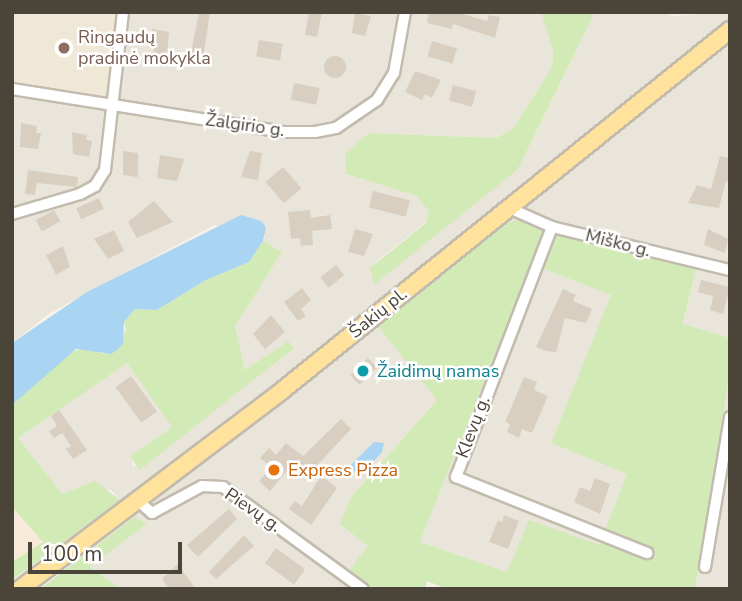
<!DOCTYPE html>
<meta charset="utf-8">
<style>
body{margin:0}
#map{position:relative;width:742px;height:601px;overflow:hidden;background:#f6f3ec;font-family:"Nunito Sans",sans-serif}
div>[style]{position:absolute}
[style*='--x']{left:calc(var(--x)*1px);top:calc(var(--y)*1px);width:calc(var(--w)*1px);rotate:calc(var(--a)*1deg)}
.residential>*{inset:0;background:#eae5da}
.commercial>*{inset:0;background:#f7ead8}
.education>*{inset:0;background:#efe8d6}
.green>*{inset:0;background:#d2eab5}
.water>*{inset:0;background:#a9d4f2}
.building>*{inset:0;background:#d8cfc1;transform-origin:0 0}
.round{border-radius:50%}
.roads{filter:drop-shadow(2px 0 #c2bbae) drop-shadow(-2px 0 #c2bbae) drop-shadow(0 2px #c2bbae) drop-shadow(0 -2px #c2bbae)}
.minor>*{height:10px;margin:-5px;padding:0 5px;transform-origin:5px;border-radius:5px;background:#fff}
.primary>*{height:16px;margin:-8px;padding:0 8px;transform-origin:8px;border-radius:8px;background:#ffe39c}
.dots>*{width:19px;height:19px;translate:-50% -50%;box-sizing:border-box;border:4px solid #fff;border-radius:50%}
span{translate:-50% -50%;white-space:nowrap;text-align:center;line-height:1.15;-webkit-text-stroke:5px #fff;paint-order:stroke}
.education-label{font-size:18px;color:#785e54}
.left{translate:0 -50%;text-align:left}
.street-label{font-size:18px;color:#4b4439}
.culture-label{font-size:18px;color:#0d838f}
.food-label{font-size:18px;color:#c56008}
.frame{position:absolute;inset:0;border:14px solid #4b4439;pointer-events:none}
.scale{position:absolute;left:28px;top:542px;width:154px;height:32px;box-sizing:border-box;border:4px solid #4b4439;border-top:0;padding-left:9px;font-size:21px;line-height:24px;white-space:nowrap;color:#4b4439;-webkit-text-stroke:5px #fff;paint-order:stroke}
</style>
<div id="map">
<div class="residential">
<div style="clip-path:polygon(12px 12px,541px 12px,553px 51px,552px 67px,513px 129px,496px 138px,369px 133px,345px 154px,346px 174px,417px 196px,429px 212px,426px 222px,376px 262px,369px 275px,518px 169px,595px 12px,662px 12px,674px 16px,730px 12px,730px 338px,683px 325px,696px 269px,521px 220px,437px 400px,352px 496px,369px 546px,348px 572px,372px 589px,121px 589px,88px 567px,147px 524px,134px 517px,111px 490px,62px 495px,18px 438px,127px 362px,172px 427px,131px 457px,133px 467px,288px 341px,245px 370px,235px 326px,281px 253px,263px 241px,265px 236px,214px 225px,50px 313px,12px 343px)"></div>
<div style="clip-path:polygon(530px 264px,612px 295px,551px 443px,627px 474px,599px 545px,507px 572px,420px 542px)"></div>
<div style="clip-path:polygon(730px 372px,730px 589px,695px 589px)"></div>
</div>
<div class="commercial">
<div style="clip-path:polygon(12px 507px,43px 542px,12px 562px)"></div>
</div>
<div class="education">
<div style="clip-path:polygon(12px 12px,120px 12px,108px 97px,12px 83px)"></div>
</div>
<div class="green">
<div style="clip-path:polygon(541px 12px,595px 12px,518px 169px,374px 285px,370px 268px,426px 223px,429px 212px,417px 196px,346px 174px,345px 154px,369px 133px,496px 138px,513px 129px,552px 67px,553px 51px)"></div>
<div style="clip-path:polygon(evenodd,521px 220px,696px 269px,683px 324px,730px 338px,730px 372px,695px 589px,447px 589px,427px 581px,425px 589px,372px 589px,348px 572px,368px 546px,340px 524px,352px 496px,437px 400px,377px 325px,506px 223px,521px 220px,531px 264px,611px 295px,551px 443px,627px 474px,599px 545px,529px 520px,507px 572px,420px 542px,531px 264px)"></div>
<div style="clip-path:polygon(263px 241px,282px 252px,235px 326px,245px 370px,288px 341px,294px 348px,140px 470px,130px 457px,172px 427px,127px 363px,18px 438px,62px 494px,95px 481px,120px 500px,12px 580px,12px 562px,43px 542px,12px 507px,12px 405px,65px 354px,85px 348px,104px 354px,126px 331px,124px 322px,135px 309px,157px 310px,206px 280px,249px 262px)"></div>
<div style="clip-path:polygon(134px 517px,147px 524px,89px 567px,121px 589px,40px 589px)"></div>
</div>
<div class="water">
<div style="clip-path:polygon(241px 215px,261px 221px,266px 227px,263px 241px,249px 262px,206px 280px,157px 310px,135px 309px,124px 322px,123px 344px,117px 350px,111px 354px,76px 349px,12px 405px,12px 343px,87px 292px)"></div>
<div style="clip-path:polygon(374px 442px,384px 443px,382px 452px,362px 474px,355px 472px,351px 465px)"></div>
</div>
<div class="building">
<div style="clip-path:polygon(199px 12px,210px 12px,202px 65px,189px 63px)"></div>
<div style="clip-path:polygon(309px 12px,322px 12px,317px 37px,305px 35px)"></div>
<div style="clip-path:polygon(429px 12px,456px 12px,487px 21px,489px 15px,500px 17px,495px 38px,453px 24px,452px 29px,427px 23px)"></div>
<div style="clip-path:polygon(355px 13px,371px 16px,365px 36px,352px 33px)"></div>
<div style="clip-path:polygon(152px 29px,169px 32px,167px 56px,153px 53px,155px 44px,149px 43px)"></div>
<div style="left:259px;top:40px;width:24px;height:17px;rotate:9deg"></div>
<div style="left:432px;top:41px;width:26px;height:16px;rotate:16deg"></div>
<div class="round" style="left:324px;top:56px;width:22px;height:22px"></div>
<div style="clip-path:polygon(415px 71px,441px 80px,432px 98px,425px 94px,422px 100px,405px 92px)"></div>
<div style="left:294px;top:83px;width:26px;height:17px;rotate:11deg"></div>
<div style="left:453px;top:85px;width:24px;height:16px;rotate:15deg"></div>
<div style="clip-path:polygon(21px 123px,37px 126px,36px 133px,41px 133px,38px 149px,20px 147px)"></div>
<div style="clip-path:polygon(72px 132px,87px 135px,86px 140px,92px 141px,89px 157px,73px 154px)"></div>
<div style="clip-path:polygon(123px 151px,138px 153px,138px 177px,123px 175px)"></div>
<div style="clip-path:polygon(250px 151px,262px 153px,258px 180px,241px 177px)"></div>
<div style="clip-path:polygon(160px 155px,184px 159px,177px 181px,157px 178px)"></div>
<div style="clip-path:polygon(720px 156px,730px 158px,730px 183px,726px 181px,719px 208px,688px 203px,697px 185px,711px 189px)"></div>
<div style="left:283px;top:167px;width:28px;height:23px;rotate:49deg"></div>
<div style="clip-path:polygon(28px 170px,78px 177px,77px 187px,37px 183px,35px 195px,25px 194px)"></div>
<div style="left:373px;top:191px;width:38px;height:17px;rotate:14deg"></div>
<div style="left:99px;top:198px;width:12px;height:25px;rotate:66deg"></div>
<div style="clip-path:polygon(154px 201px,173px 222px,137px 238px,128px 222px)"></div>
<div style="left:54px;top:210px;width:13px;height:21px;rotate:61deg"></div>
<div style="clip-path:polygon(310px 210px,311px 218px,330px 215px,332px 229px,312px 231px,313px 245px,301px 246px,300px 238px,291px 239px,288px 212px)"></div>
<div style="clip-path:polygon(355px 229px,373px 234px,364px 256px,348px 252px)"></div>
<div style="clip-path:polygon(708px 229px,728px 239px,725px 253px,704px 245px)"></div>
<div style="clip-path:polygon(114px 230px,124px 251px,108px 259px,94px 239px)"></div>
<div style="clip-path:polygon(63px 246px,70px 267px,56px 275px,46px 255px)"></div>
<div style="left:336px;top:265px;width:13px;height:20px;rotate:51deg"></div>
<div style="clip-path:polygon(701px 280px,730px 287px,723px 314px,710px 310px,713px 296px,698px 292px)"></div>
<div style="clip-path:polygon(302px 288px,311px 300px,301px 309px,306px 316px,298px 321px,284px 302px)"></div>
<div style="clip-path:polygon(563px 289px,576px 295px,573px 301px,592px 309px,586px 323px,565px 318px,556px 352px,546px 351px,536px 347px)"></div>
<div style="clip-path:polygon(271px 315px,285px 332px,265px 349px,253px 334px)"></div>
<div style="left:368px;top:358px;width:13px;height:25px;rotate:45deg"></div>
<div style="left:131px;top:376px;width:44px;height:19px;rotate:54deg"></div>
<div style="clip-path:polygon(524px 377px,537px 382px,534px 390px,548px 396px,532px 433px,522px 429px,519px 438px,507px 432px,510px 424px,505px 422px)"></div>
<div style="clip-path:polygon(59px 410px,87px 450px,73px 459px,66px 449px,71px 446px,62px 433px,54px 438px,49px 431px,57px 426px,51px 416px)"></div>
<div style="clip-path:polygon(341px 419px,351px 429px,309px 474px,294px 462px,270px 491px,259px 481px,271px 467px,260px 458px,269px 448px,276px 455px,286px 443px,303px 456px)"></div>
<div style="clip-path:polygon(321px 476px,337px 488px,311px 525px,289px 509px,295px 501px,302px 506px)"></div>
<div style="clip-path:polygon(595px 478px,610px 484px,600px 514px,574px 502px,580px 487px,590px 491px)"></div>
<div style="clip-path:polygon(229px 509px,237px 519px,198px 557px,187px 545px)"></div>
<div style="clip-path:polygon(504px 515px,519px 521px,508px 549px,489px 542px,498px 520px,502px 522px)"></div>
<div style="clip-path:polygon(244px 535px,254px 546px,216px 579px,209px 572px)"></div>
<div style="left:276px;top:548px;width:36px;height:19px;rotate:36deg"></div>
<div style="clip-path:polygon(179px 563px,184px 573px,196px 589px,169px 589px,162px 579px)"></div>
</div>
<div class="roads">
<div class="minor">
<div style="--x:12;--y:89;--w:275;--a:9"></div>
<div style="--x:284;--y:132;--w:31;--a:0"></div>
<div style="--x:315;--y:132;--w:21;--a:-11"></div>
<div style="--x:336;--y:128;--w:50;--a:-34.3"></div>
<div style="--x:377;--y:100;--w:32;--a:-58"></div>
<div style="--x:394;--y:73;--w:62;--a:-79.8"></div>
<div style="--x:509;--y:208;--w:47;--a:23.8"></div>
<div style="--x:552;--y:227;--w:183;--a:13.6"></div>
<div style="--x:12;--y:214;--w:71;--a:-16.4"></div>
<div style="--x:80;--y:194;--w:17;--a:-28"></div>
<div style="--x:95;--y:186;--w:19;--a:-58"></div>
<div style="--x:105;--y:170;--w:159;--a:-83.5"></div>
<div style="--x:552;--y:227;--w:268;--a:111"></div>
<div style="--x:456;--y:477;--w:206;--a:21.7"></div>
<div style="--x:137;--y:500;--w:20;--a:41"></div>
<div style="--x:152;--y:513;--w:57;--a:-28.4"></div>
<div style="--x:202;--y:486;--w:21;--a:3"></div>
<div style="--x:223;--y:487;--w:173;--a:36.1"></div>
<div style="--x:705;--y:567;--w:152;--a:-80.5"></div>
</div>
<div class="primary">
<div style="--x:20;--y:589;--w:331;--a:-37.1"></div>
<div style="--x:284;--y:389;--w:573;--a:-38.83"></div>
</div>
</div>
<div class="dots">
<div style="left:64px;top:48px;background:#8d6e63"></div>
<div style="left:363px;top:371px;background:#0f9aa8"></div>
<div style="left:274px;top:470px;background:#e8710a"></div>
</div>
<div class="education-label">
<span class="left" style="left:78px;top:48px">Ringaudų<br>pradinė mokykla</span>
</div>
<div class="street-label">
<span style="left:245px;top:125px;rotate:8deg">Žalgirio g.</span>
<span style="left:618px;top:243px;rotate:14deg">Miško g.</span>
<span style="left:378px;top:313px;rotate:-39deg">Šakių pl.</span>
<span style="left:473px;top:427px;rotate:-69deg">Klevų g.</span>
<span style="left:253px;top:510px;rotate:34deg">Pievų g.</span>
</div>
<div class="culture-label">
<span class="left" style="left:377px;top:371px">Žaidimų namas</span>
</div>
<div class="food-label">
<span class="left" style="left:288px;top:470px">Express Pizza</span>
</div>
<div class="frame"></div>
<div class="scale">100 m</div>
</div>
